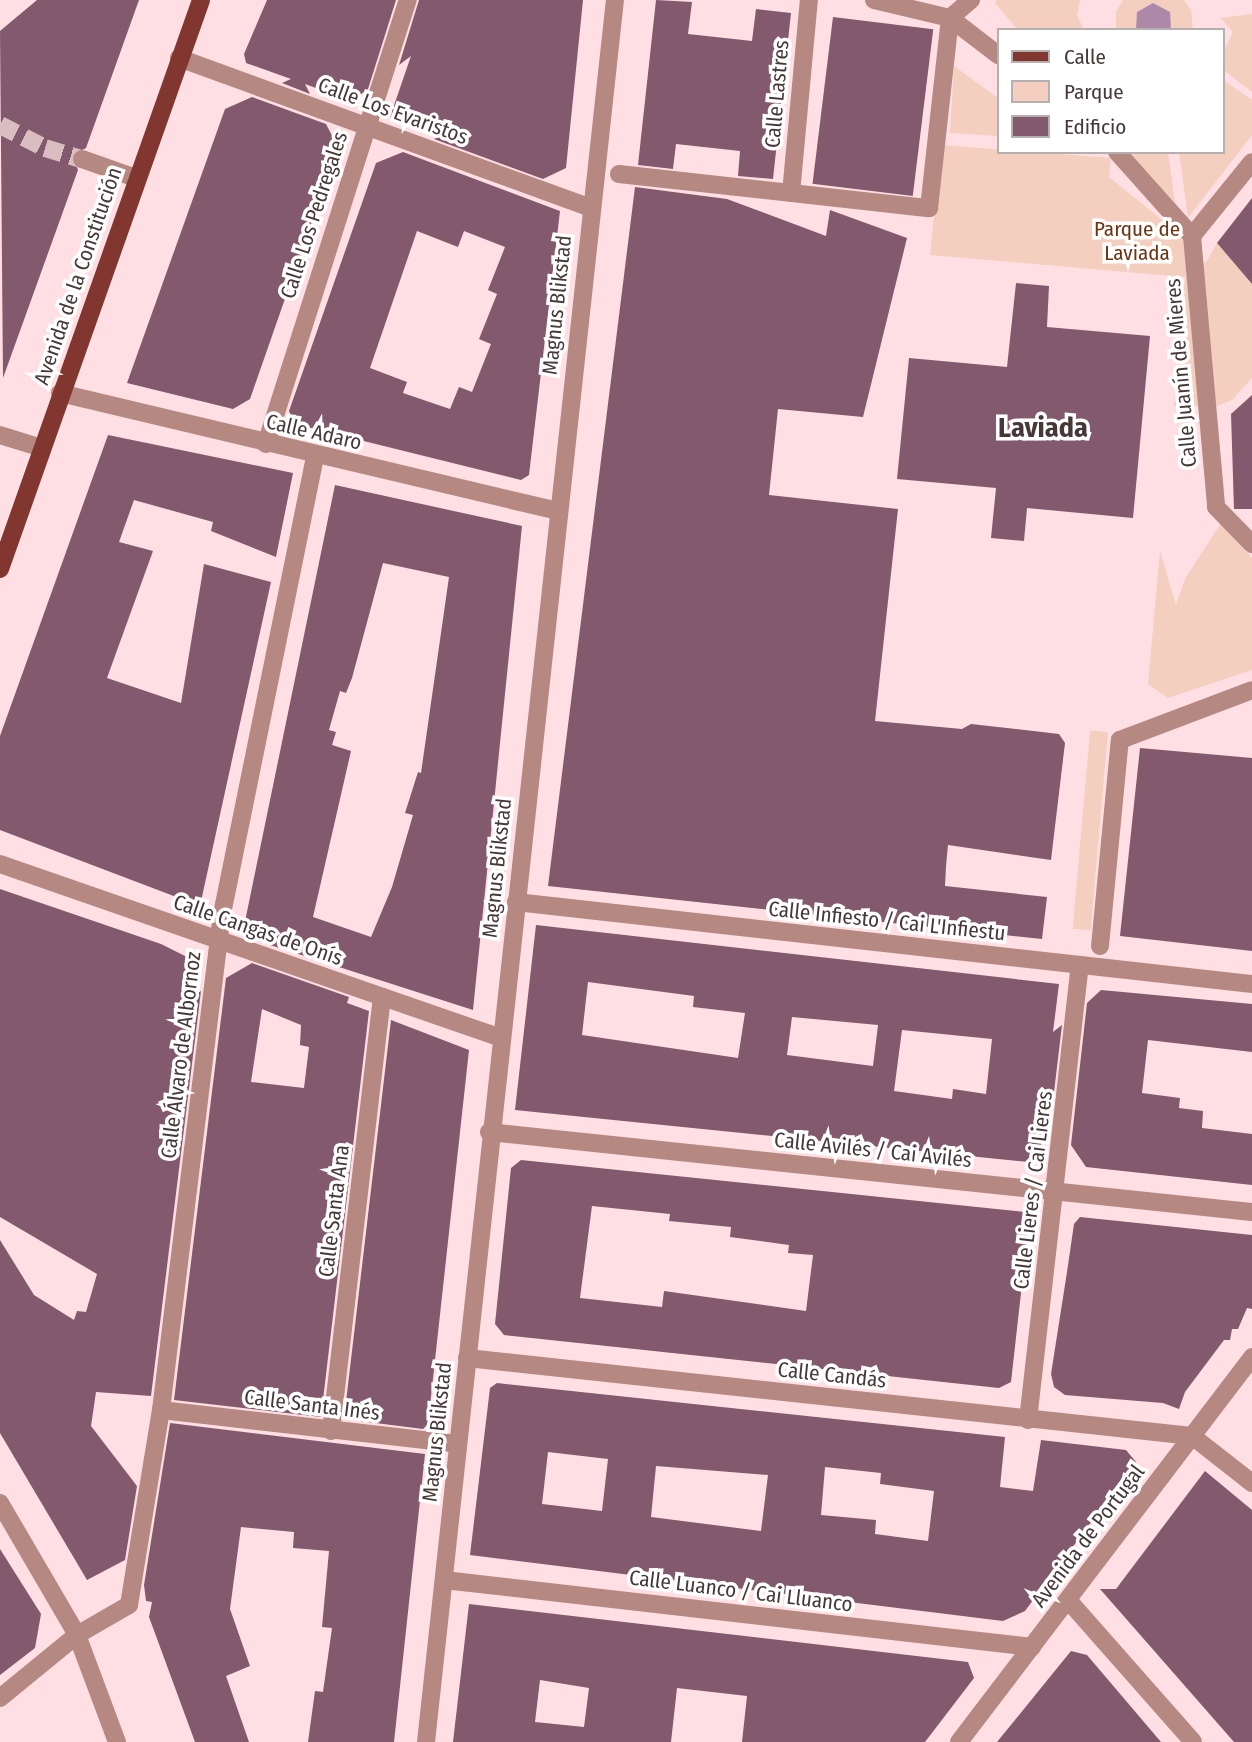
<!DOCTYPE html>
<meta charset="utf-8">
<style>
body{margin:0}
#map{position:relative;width:1252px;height:1742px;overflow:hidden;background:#ffdfe3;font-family:"Fira Sans Condensed",sans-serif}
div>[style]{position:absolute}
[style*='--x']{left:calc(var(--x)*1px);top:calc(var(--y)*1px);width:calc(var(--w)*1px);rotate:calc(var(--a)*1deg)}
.green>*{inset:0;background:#f4cfbf;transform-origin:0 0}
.water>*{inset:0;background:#ad88a8}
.building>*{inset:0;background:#83596d;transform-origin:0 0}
.minor-tunnel>*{height:18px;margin-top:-9px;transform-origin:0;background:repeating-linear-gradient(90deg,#dabdc1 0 18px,transparent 0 27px)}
.minor>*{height:18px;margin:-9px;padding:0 9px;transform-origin:9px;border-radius:9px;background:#b58882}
.major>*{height:18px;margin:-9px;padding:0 9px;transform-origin:9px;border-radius:9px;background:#813730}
span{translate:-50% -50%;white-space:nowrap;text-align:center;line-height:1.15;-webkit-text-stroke:7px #fff;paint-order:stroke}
.street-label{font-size:21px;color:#463739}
.park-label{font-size:21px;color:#6d3313}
.district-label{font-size:28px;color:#463739;font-weight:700}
.legend{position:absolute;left:997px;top:28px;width:228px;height:126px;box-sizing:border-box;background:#fff;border:2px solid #b5afb0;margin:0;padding:9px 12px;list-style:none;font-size:21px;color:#463739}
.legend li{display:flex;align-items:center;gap:14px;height:35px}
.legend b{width:35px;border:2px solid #b5afb0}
</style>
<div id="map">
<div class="green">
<div style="clip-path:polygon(997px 0,1080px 0,1077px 15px,1084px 30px,1018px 30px,995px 3px)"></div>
<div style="clip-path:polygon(1123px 0,1184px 0,1191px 10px,1193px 30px,1116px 30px,1116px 12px)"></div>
<div style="clip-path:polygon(1252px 14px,1252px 92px,1222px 69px,1222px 55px,1233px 32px,1221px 18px)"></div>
<div style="clip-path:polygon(954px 66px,998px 98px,998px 136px,950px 133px)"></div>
<div style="clip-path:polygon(1222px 79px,1252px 100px,1252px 135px,1188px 218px,1179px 152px,1222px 152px)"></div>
<div style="clip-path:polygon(941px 145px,1111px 158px,1109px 177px,1187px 240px,1186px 276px,1207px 261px,1217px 243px,1252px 284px,1252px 378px,1232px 400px,1217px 406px,1174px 406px,1185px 277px,930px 255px)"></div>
<div style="clip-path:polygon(1128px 152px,1168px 152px,1175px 203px)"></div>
<div style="clip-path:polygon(1221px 523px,1252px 558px,1252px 670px,1168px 698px,1148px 684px,1160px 551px,1176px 605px,1185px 579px)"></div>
<div style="left:1108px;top:732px;width:199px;height:18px;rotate:95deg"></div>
</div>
<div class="water">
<div style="clip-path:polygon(1153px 3px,1170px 12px,1171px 30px,1136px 30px,1137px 12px)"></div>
</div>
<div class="building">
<div style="clip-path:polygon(37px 0,139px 0,86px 148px,72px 155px,78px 170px,3px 378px,0 31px)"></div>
<div style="clip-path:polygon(267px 0,396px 0,368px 89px,352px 101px,305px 84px,310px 94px,282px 83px,291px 79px,246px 63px,244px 54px)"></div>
<div style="clip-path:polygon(419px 0,583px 0,566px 168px,543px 179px,434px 139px,443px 135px,390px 117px,411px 56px,399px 65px)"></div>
<div style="clip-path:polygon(656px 0,692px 2px,688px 34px,752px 41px,756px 9px,791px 13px,773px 179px,738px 176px,740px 151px,676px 144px,673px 169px,638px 165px)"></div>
<div style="left:833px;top:17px;width:101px;height:168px;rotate:7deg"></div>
<div style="clip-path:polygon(252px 97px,326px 124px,338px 147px,250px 399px,233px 409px,127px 383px,225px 109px)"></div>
<div style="clip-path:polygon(evenodd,403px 152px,560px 211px,529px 475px,521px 480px,295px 424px,289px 411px,376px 163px,403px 152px,417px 231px,458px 247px,464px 231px,505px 247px,488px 290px,497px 294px,479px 339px,491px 344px,472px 392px,459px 387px,450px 409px,403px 393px,407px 382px,370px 368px,417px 231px)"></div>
<div style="clip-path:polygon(635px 187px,727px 199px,826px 236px,830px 210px,907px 238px,863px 417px,778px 409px,769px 495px,898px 509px,875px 721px,962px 729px,971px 724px,1059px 734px,1065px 743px,1051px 860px,948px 845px,946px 866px,945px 886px,1047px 897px,1042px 939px,548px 886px)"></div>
<div style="clip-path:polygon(1252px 198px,1252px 284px,1217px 243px)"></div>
<div style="clip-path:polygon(1016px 283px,1049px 286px,1047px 327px,1150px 336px,1133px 518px,1027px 508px,1024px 541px,991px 538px,996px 488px,897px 479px,909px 358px,1007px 367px)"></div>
<div style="clip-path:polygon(1252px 395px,1252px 509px,1234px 509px,1231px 414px)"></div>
<div style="clip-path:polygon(108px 435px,293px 473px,276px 557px,211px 531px,213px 522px,134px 500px,119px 542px,153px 551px,107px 678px,181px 703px,204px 564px,271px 582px,200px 906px,0 830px,0 736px)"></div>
<div style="clip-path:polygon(evenodd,335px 485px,522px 526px,473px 1010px,242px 936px,335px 485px,383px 563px,449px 577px,421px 773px,418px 772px,405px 813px,413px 815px,392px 887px,371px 937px,313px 917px,351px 751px,332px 745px,336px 732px,329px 730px,340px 691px,346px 693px,352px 678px,383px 563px)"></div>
<div style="clip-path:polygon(1140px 748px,1252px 758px,1252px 951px,1120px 936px)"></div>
<div style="clip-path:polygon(0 889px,161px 944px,195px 961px,189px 998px,201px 991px,151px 1396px,96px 1392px,91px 1426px,137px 1486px,125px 1560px,87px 1580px,0 1433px,0 1240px,34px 1295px,74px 1320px,77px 1311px,86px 1312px,97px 1274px,0 1217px)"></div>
<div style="clip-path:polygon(evenodd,536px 925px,1059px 984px,1053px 1032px,1062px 1025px,1051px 1117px,1045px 1108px,1039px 1163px,515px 1110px,536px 925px,588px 982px,694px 996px,693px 1007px,745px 1013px,738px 1058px,582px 1035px,588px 982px,536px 925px,792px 1017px,878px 1025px,873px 1066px,787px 1055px,792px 1017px,536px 925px,902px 1030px,992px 1039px,986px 1094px,953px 1089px,952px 1099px,894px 1091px,902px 1030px)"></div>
<div style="clip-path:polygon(evenodd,252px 963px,349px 997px,347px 1003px,369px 1011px,321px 1417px,174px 1400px,226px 978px,252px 963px,262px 1009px,301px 1025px,300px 1045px,309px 1047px,304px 1088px,251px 1082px,262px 1009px)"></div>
<div style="clip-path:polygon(1101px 990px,1252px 1004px,1252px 1052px,1148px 1040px,1142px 1093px,1180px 1098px,1179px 1108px,1203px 1111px,1202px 1128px,1252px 1134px,1252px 1185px,1086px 1167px,1071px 1145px,1087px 1003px)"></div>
<div style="clip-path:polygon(391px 1020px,469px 1050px,428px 1424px,423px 1429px,344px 1419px)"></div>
<div style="clip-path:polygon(evenodd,521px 1160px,1025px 1212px,1029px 1222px,1011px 1382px,999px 1388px,504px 1335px,495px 1324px,511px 1168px,521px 1160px,592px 1206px,670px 1214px,669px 1221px,731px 1227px,730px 1237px,789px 1245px,788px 1253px,813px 1255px,806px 1311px,664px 1291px,662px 1307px,580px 1298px,592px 1206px)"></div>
<div style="clip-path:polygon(1080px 1217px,1252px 1235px,1252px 1309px,1247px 1308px,1238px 1329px,1232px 1329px,1230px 1340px,1224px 1340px,1185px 1392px,1179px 1409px,1163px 1403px,1065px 1395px,1054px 1387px,1051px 1374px,1067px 1272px,1074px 1224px)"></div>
<div style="clip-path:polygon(evenodd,497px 1383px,1005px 1437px,1000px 1487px,1033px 1491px,1041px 1440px,1126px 1450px,1136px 1462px,1025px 1611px,1003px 1621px,922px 1611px,470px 1555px,490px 1388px,497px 1383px,548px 1452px,608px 1459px,602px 1511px,542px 1504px,548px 1452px,497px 1383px,656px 1466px,768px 1475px,761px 1531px,651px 1517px,656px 1466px,497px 1383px,825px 1467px,881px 1473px,880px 1484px,934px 1491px,928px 1541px,875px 1534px,876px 1520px,821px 1515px,825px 1467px)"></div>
<div style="clip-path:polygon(170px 1423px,425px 1454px,394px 1742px,308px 1742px,315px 1691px,323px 1692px,332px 1628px,322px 1627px,329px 1551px,293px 1548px,294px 1532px,241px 1527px,230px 1609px,250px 1666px,226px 1676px,249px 1742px,195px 1742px,149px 1617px,152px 1602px,146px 1601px,144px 1585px)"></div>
<div style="clip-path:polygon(1205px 1471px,1252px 1510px,1252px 1742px,1234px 1742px,1100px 1589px,1116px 1589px)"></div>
<div style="clip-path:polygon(0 1549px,41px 1614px,35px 1648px,0 1675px)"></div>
<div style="clip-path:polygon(evenodd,469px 1604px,968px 1662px,974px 1678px,925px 1742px,742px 1742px,747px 1696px,677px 1688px,671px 1742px,453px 1742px,469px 1604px,540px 1680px,589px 1688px,584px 1727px,535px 1722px,540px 1680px)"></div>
<div style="clip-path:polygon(1071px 1651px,1087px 1655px,1161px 1742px,997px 1742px)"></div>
</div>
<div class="minor-tunnel">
<div style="--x:0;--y:125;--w:51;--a:27.1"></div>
<div style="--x:45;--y:148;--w:39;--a:17"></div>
</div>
<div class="minor">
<div style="--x:874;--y:0;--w:78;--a:13.3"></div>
<div style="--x:950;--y:18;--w:61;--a:37.6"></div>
<div style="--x:179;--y:58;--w:438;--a:20"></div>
<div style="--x:1117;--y:152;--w:113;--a:48.2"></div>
<div style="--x:82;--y:159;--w:57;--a:19.4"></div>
<div style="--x:619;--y:174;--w:312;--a:6.3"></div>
<div style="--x:929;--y:208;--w:191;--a:-83.7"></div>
<div style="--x:950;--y:18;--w:28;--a:-41"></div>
<div style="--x:791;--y:193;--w:194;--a:-84.7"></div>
<div style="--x:1192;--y:236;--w:272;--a:84.9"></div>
<div style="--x:1216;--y:507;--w:52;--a:45.8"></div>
<div style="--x:1192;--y:236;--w:95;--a:-51"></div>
<div style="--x:60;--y:393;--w:512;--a:13.33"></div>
<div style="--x:0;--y:435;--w:44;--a:17.2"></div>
<div style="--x:266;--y:444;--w:466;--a:-72.3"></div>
<div style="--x:0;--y:864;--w:530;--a:19.15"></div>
<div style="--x:516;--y:902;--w:741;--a:6.36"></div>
<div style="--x:1100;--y:946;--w:207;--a:-84.5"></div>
<div style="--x:1120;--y:740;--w:141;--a:-20.7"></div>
<div style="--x:489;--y:1132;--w:767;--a:5.99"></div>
<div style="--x:467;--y:1358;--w:729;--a:6.14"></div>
<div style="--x:1192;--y:1436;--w:76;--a:38.1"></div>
<div style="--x:161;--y:1410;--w:299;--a:6.5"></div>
<div style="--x:1028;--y:1420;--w:458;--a:-83.5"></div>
<div style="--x:331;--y:1431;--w:437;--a:-83.3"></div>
<div style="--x:0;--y:1503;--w:153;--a:59.7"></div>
<div style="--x:77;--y:1635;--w:114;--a:69.5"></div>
<div style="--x:444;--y:1580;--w:592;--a:6.5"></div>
<div style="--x:1068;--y:1600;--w:189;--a:48.6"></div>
<div style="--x:0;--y:1698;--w:99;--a:-39.3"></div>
<div style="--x:77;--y:1635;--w:60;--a:-30"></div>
<div style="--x:129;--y:1605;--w:198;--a:-80.7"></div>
<div style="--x:161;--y:1410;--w:500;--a:-83"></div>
<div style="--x:222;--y:914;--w:467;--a:-78.5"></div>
<div style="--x:426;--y:1742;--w:1752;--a:-83.81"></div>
<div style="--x:959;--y:1742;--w:484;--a:-52.7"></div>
</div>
<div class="major">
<div style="--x:0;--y:569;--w:603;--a:-70.54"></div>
</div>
<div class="street-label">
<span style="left:777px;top:94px;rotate:-85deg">Calle Lastres</span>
<span style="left:393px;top:111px;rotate:20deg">Calle Los Evaristos</span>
<span style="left:314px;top:215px;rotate:-72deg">Calle Los Pedregales</span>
<span style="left:78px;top:276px;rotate:-71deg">Avenida de la Constitución</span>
<span style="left:557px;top:305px;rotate:-84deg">Magnus Blikstad</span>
<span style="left:1181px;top:373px;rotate:-95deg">Calle Juanín de Mieres</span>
<span style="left:314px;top:432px;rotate:13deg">Calle Adaro</span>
<span style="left:497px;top:868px;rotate:-84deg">Magnus Blikstad</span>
<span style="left:887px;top:921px;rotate:6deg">Calle Infiesto / Cai L'Infiestu</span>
<span style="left:258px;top:930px;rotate:19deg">Calle Cangas de Onís</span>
<span style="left:181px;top:1055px;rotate:-83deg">Calle Álvaro de Albornoz</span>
<span style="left:873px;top:1150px;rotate:6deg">Calle Avilés / Cai Avilés</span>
<span style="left:1033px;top:1190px;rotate:-83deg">Calle Lieres / Cai Lieres</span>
<span style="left:334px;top:1211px;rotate:-83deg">Calle Santa Ana</span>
<span style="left:832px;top:1375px;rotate:6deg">Calle Candás</span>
<span style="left:312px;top:1405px;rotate:7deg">Calle Santa Inés</span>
<span style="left:437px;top:1432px;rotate:-84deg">Magnus Blikstad</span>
<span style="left:1088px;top:1536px;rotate:-53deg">Avenida de Portugal</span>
<span style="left:741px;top:1591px;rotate:7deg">Calle Luanco / Cai Lluanco</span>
</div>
<div class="park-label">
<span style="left:1137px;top:241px">Parque de<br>Laviada</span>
</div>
<div class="district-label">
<span style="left:1043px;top:428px">Laviada</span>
</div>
<ul class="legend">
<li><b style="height:9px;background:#813730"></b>Calle</li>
<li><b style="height:19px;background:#f4cfbf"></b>Parque</li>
<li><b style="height:19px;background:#83596d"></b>Edificio</li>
</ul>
</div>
